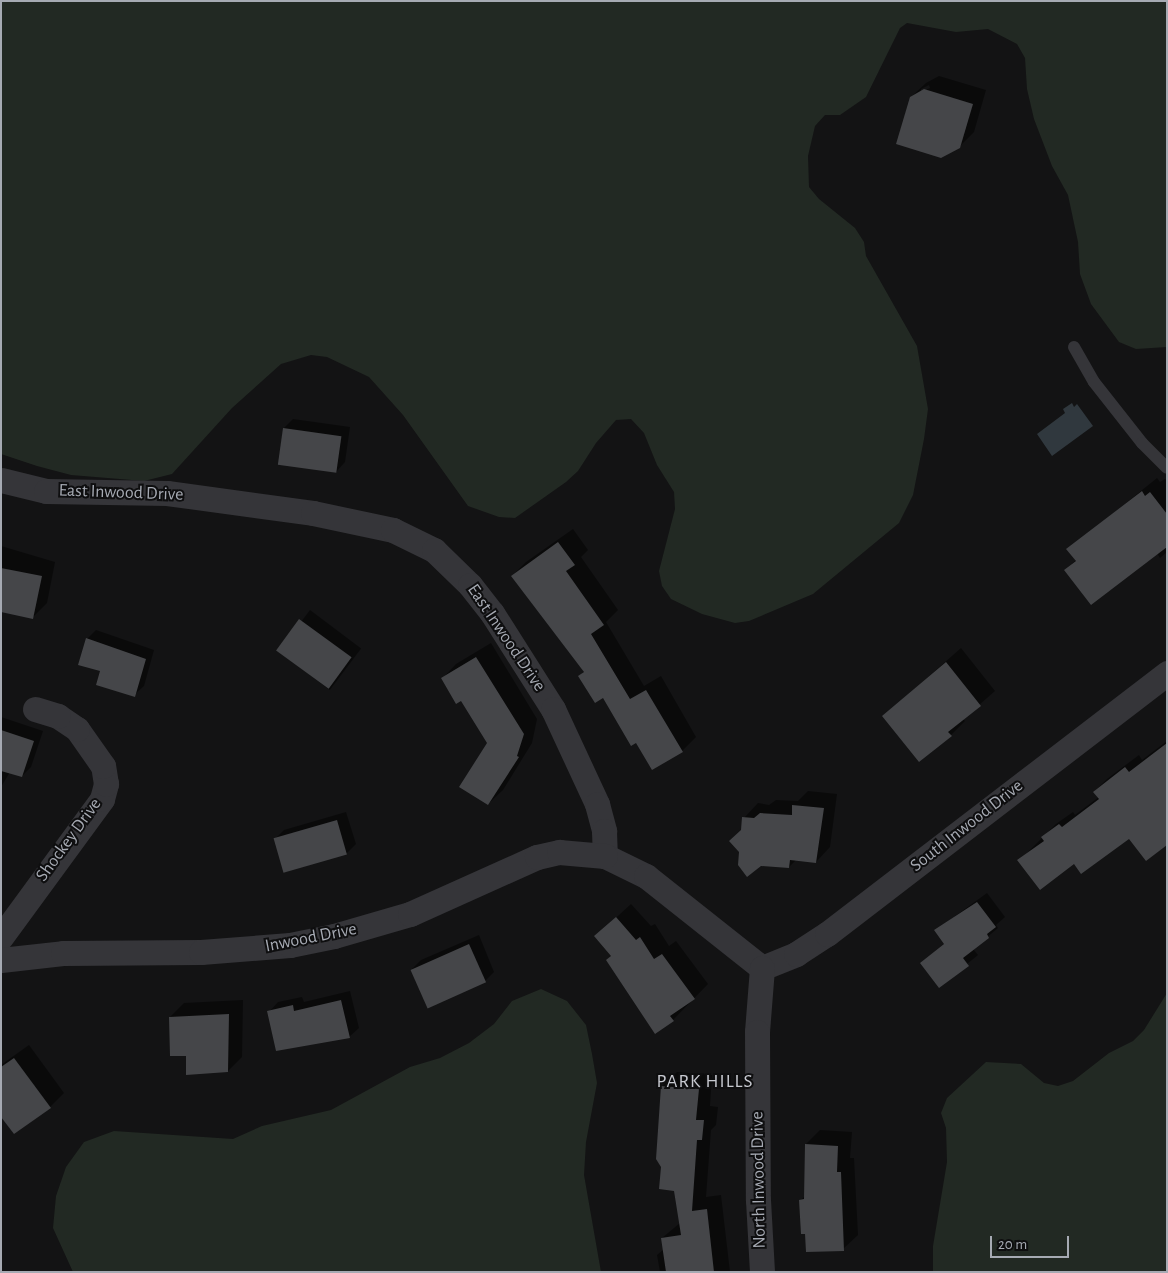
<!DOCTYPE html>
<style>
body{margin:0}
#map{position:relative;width:1168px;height:1273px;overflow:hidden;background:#131314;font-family:"Alegreya Sans",sans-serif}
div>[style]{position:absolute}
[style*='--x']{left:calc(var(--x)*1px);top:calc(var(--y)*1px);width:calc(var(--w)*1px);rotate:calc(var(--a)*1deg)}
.green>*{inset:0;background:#222923}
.water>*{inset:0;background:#30383e}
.shadow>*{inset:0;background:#0007;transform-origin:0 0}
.building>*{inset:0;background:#454649;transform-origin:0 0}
.lane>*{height:12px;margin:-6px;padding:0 6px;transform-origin:6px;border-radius:6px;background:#353539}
.street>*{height:25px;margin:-12.5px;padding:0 12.5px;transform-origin:12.5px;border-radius:12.5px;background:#353539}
span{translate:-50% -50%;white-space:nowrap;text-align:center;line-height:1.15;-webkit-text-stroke:4px #0e0e0f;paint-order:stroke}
.street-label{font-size:18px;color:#a6aab3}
.neighbourhood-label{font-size:19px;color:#c7c9d0;letter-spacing:1px}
.frame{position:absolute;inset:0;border:2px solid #a6aab3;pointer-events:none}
.scale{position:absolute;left:990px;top:1236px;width:79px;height:22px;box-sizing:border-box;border:2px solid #a6aab3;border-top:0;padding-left:6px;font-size:15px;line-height:18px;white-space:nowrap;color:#a6aab3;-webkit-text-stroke:4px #0e0e0f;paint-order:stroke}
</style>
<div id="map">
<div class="green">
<div style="clip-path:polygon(1px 1px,1167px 1px,1167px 347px,1136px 349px,1119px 342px,1091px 304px,1080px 274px,1078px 242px,1068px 195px,1052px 166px,1034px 119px,1027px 89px,1025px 58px,1017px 44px,988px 29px,956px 32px,907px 23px,900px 28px,866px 97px,840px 115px,825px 115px,815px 126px,808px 156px,809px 187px,819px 199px,855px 228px,864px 242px,866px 256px,917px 346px,928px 409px,924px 439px,913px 495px,899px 523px,813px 594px,749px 621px,735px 623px,702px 614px,671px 599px,662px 586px,659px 571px,675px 509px,674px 492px,657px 465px,644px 433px,631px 419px,616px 420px,596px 443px,578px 471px,566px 482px,515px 518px,499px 517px,468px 506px,403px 415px,369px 377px,327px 357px,311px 355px,281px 364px,232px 408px,172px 474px,144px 481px,71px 475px,37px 466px,1px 454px)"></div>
<div style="clip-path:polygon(541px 989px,567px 1001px,586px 1025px,592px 1054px,597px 1083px,586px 1142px,584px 1175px,601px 1272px,73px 1272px,53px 1228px,56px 1196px,66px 1167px,84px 1142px,114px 1131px,233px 1139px,262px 1126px,331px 1110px,410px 1067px,440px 1058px,469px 1043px,494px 1024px,512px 1001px)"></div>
<div style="clip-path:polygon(1167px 993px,1167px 1272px,933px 1272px,933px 1246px,947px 1162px,946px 1128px,941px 1113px,947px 1098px,986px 1062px,1021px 1064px,1044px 1083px,1058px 1086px,1073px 1081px,1109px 1053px,1133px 1041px,1144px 1030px)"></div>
</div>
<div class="water">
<div style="clip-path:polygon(1072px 403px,1074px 407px,1077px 404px,1093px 426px,1052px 456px,1037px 434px,1065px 413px,1063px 409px)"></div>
</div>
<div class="shadow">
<div style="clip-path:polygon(evenodd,939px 76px,986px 90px,974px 132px,959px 147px,911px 97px,926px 83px,939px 76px,929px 85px,930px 88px,921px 92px,921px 89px,929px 85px)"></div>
<div style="clip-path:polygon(293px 419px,350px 427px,345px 462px,336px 472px,284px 428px)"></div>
<div style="clip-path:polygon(1157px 478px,1160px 482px,1165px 479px,1167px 481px,1167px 552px,1160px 558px,1157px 553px,1065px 570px,1076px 560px,1068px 550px)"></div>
<div style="clip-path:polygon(573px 529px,588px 550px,581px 557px,618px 610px,606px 622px,644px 686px,661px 676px,696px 737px,682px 751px,636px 741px,604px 697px,580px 676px,584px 671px,512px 576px,526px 562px)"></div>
<div style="clip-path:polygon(1px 546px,55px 562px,47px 603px,33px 617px,1px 611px)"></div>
<div style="left:310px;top:610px;width:64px;height:52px;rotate:37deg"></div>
<div style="clip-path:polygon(96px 630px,154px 650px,144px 686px,134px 695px,101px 671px,87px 639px)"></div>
<div style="clip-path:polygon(491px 643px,537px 719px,532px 743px,503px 790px,488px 804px,488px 743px,462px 699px,442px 679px,456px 664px)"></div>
<div style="clip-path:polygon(961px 648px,995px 691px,963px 719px,965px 721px,951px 735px,884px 716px)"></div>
<div style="clip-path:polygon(1px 717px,43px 731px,31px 767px,22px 776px,10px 772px,1px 787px)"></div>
<div style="clip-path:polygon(1167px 741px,1167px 843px,1129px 837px,1074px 863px,1019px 861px,1056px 824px,1073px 812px,1075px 815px,1099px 797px,1094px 792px,1107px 779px,1139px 755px,1142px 760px)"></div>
<div style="clip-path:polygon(808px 791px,837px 794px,830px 847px,816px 862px,796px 860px,789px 867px,743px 829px,744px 818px,758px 803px,769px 805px,776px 800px,798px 801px)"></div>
<div style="clip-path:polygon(346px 812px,356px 844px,347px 853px,285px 872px,275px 839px,284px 830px)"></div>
<div style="clip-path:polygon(987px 893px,1005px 917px,996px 925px,998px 928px,973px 949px,978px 955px,939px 987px,921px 963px,945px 943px,936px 930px)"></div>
<div style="clip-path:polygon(631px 904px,651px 926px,655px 924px,669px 946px,676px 941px,708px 984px,673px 1020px,595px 937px)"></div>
<div style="clip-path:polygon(479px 935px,494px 972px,485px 981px,412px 969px,421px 960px)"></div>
<div style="clip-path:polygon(350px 991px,359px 1028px,349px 1037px,269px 1012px,278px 1002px,302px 997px,304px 1002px)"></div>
<div style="clip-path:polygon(243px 1000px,242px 1057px,228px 1071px,187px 1055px,170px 1017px,184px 1003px)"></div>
<div style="clip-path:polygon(29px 1045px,64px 1093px,50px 1107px,1px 1115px,1px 1065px)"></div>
<div style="clip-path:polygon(677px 1072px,712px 1075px,710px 1106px,718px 1107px,716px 1125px,711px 1130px,706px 1197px,721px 1195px,730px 1272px,660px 1272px,657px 1255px,664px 1249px,662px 1238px,680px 1223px,662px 1086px)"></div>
<div style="clip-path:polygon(820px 1130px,852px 1132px,850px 1158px,854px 1158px,858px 1235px,843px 1249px,806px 1233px,801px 1200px,805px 1196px,806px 1144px)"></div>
</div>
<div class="building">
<div style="clip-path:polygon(924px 89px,973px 104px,960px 148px,941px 158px,896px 144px,910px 97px)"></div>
<div style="left:283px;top:428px;width:59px;height:37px;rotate:8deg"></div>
<div style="clip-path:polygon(1142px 491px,1145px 496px,1150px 492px,1167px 514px,1167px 547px,1091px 605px,1064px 570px,1076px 561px,1066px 549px)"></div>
<div style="clip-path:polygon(558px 542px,575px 565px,566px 571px,604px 625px,591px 634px,630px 699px,646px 690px,683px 752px,652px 770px,636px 743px,631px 746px,603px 698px,595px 703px,578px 676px,584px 672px,511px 576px)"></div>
<div style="clip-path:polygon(1px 568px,42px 576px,33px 619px,1px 612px)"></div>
<div style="left:299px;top:619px;width:65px;height:39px;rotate:36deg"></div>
<div style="clip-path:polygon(86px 638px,146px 659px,135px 697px,96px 685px,100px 671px,78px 665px)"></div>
<div style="clip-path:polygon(476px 657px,524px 734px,517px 756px,519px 757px,488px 805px,459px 787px,487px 743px,461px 701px,456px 704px,441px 678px)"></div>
<div style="clip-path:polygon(946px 662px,981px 706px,948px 732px,952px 736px,919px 762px,882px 716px)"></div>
<div style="clip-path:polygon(1px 730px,34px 741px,22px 777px,1px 771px)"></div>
<div style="clip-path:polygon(1167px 743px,1167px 845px,1146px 861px,1129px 839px,1081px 874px,1074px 864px,1040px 890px,1017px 860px,1044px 841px,1041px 837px,1059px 824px,1062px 827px,1099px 799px,1093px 792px,1125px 767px,1129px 772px)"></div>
<div style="clip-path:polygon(792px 805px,824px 808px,816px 863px,790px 860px,789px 868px,761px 866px,747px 877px,738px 865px,739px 852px,729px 841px,741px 830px,742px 817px,754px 818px,760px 813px,792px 815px)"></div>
<div style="left:337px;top:820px;width:36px;height:66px;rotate:74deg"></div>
<div style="clip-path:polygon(977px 902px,996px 927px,987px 934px,989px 938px,963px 958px,969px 966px,939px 988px,920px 963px,944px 944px,934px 930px)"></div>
<div style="clip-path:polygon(616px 917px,636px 940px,640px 937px,654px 959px,662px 954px,695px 999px,670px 1016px,674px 1021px,655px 1034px,606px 960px,611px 956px,594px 936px)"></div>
<div style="left:469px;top:944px;width:42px;height:64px;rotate:66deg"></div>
<div style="clip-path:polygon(341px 1000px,350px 1038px,276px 1051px,267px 1011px,293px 1005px,294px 1011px)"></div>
<div style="clip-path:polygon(229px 1014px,228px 1072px,186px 1075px,186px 1056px,170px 1056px,169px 1017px)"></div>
<div style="clip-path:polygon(14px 1058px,51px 1108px,14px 1134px,1px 1117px,1px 1067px)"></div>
<div style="clip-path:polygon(661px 1086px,699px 1089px,696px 1120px,704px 1120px,702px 1140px,697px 1140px,692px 1211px,707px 1209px,714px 1272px,666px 1272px,661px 1238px,681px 1235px,674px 1191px,659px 1189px,661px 1167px,656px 1159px)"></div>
<div style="clip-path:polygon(805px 1144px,838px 1146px,837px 1172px,841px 1172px,844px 1251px,806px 1252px,805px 1234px,801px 1234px,799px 1200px,804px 1199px)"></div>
</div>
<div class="lane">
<div style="--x:1074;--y:347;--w:40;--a:60.3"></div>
<div style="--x:1094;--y:382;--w:78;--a:51.8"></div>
<div style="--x:1142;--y:443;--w:35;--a:45"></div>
</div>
<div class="street">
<div style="--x:1;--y:480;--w:46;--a:13.7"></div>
<div style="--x:46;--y:491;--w:121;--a:0.9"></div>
<div style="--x:167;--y:493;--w:147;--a:7.8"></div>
<div style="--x:313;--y:513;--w:82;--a:12"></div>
<div style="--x:393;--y:530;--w:46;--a:26"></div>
<div style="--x:434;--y:550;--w:50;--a:44.2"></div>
<div style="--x:470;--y:585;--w:36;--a:52"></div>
<div style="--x:492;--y:613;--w:114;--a:57.6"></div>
<div style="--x:553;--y:709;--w:105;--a:65.1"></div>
<div style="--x:597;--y:804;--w:28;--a:75"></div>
<div style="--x:604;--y:831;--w:25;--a:88"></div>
<div style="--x:605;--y:856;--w:46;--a:26"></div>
<div style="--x:646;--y:876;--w:148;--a:38.4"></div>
<div style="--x:1;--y:937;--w:171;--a:-53.8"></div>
<div style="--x:102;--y:799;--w:16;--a:-75"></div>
<div style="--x:106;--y:784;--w:18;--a:-99"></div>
<div style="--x:103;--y:766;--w:45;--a:-125.1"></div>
<div style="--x:77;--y:729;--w:23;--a:-146"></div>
<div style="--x:58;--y:716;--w:24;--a:-163"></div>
<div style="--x:1;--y:960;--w:62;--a:-6.4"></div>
<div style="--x:63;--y:953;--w:138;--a:-0.4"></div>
<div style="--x:201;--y:952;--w:89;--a:-4.5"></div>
<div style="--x:290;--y:945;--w:45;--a:-11.6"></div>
<div style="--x:334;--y:936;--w:79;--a:-16.1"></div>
<div style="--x:410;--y:914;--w:139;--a:-24.2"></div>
<div style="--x:537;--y:857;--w:23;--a:-13"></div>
<div style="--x:559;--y:852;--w:46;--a:5"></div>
<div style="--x:762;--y:968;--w:37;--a:-22"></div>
<div style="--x:796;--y:954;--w:37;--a:-33"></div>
<div style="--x:827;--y:934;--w:429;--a:-37.5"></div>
<div style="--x:762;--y:968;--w:64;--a:94.5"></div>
<div style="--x:757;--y:1032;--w:168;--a:89.7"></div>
<div style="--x:758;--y:1200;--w:72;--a:86.8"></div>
</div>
<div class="street-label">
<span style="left:121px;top:493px;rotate:2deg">East Inwood Drive</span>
<span style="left:506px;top:638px;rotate:56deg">East Inwood Drive</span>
<span style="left:967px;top:826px;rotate:-38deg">South Inwood Drive</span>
<span style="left:69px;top:840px;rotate:-54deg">Shockey Drive</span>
<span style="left:311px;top:938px;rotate:-11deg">Inwood Drive</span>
<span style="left:759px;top:1180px;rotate:-91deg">North Inwood Drive</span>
</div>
<div class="neighbourhood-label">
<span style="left:705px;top:1082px">PARK HILLS</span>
</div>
<div class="frame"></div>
<div class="scale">20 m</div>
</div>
